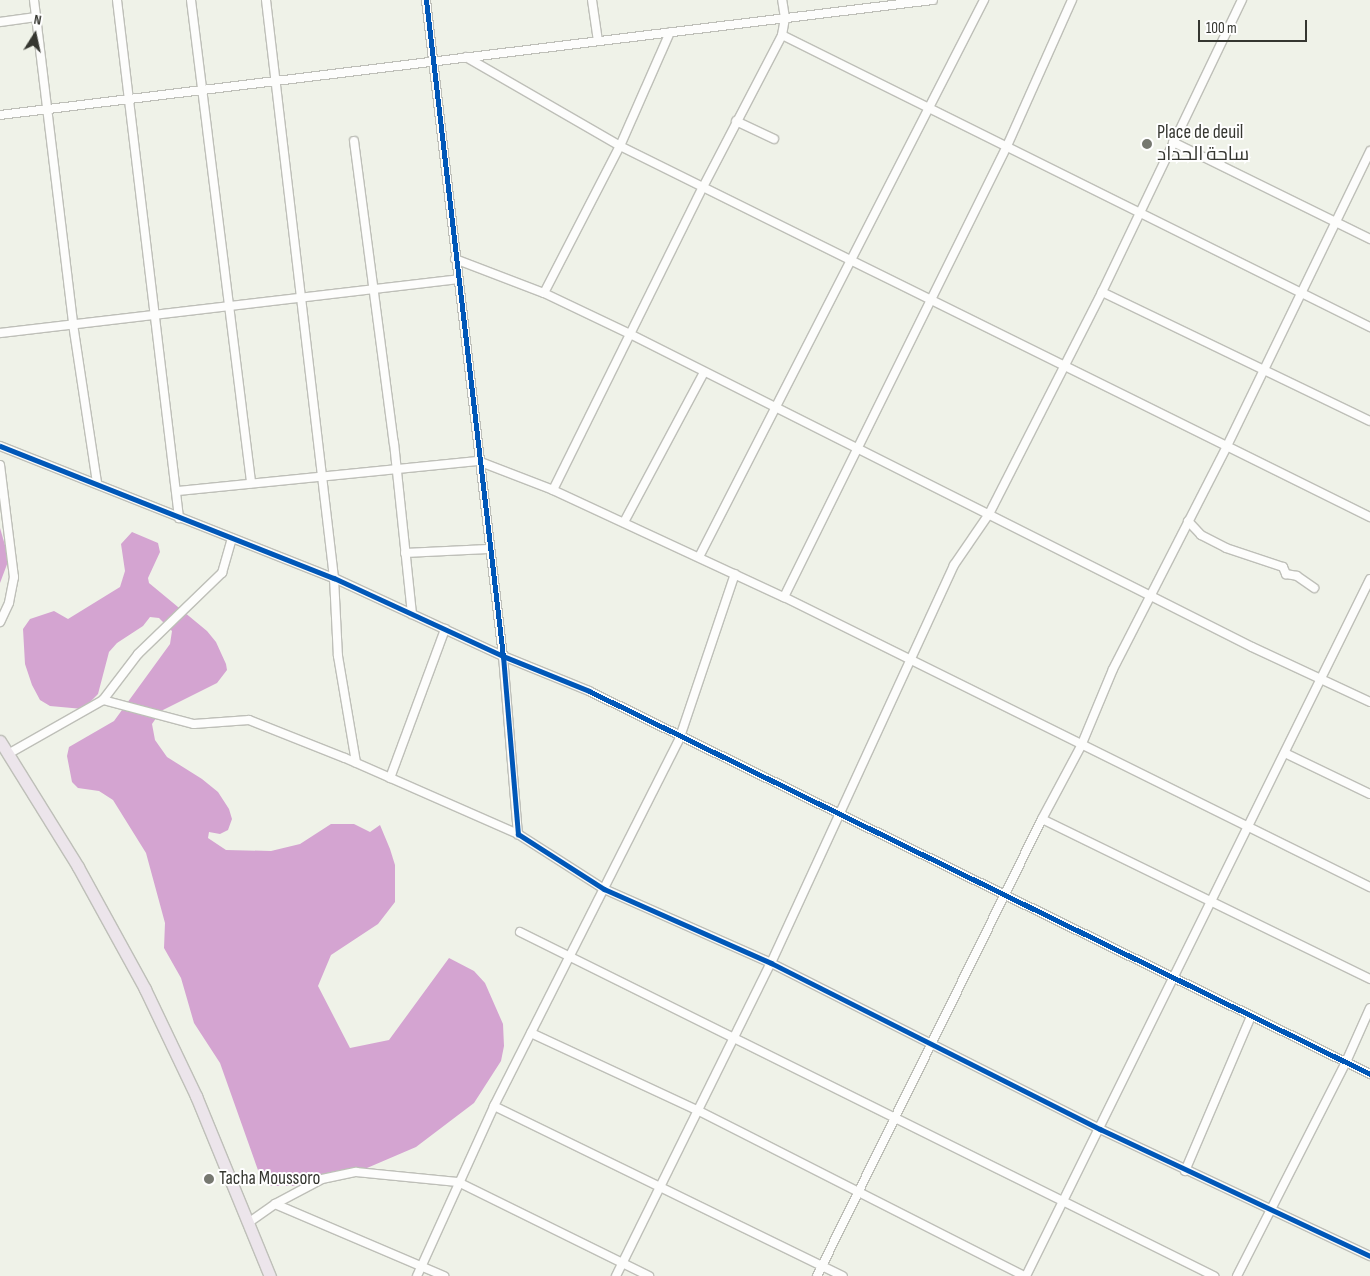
<!DOCTYPE html>
<meta charset="utf-8">
<style>
body{margin:0}
#map{position:relative;width:1370px;height:1276px;overflow:hidden;background:#eff2e8;font-family:"Sofia Sans Condensed",Cairo,sans-serif}
div>[style]{position:absolute}
[style*='--x']{left:calc(var(--x)*1px);top:calc(var(--y)*1px);width:calc(var(--w)*1px);rotate:calc(var(--a)*1deg)}
.water>*{inset:0;background:#d4a4d1}
.roads{filter:drop-shadow(1px 0 #bebfb8) drop-shadow(-1px 0 #bebfb8) drop-shadow(0 1px #bebfb8) drop-shadow(0 -1px #bebfb8)}
.minor>*{height:8px;margin:-4px;padding:0 4px;transform-origin:4px;border-radius:4px;background:#fdfdfc}
.highway>*{height:11px;margin:-5.5px;padding:0 5.5px;transform-origin:5.5px;border-radius:5.5px;background:#ece5eb}
.cycleway>*{height:5px;margin:-2.5px;padding:0 2.5px;transform-origin:2.5px;border-radius:2.5px;background:#0057b8}
.dots>*{width:14px;height:14px;translate:-50% -50%;box-sizing:border-box;border:2px solid #fff;border-radius:50%}
span{translate:-50% -50%;white-space:nowrap;text-align:center;line-height:1.15;-webkit-text-stroke:4px #fff;paint-order:stroke}
.poi-label{font-size:19px;color:#353630}
.left{translate:0 -50%;text-align:left}
.north{position:absolute;left:10px;top:10px;width:50px;height:50px;-webkit-text-stroke:4px #fff;paint-order:stroke;rotate:10deg;font-size:14px;font-weight:700;line-height:20px;text-align:center;color:#353630}
.north::after{content:'';display:block;margin:auto;width:18px;height:22px;background:#353630;clip-path:polygon(50% 0,100% 100%,50% 72%,0 100%)}
.scale{position:absolute;left:1198px;top:20px;width:109px;height:22px;box-sizing:border-box;border:2px solid #353630;border-top:0;padding-left:6px;font-size:15px;line-height:18px;white-space:nowrap;color:#353630;-webkit-text-stroke:4px #fff;paint-order:stroke}
</style>
<div id="map">
<div class="water">
<div style="clip-path:polygon(0 528px,9px 559px,0 583px)"></div>
<div style="clip-path:polygon(132px 532px,158px 543px,160px 552px,148px 578px,149px 583px,207px 631px,216px 642px,226px 664px,227px 670px,217px 683px,161px 711px,152px 724px,155px 740px,167px 757px,202px 779px,218px 792px,229px 809px,232px 819px,228px 830px,220px 834px,209px 832px,208px 838px,226px 850px,271px 851px,300px 844px,331px 824px,354px 824px,370px 832px,380px 825px,390px 849px,395px 865px,395px 902px,378px 924px,331px 955px,318px 986px,350px 1048px,389px 1040px,449px 958px,474px 971px,485px 983px,503px 1024px,504px 1046px,501px 1061px,474px 1103px,416px 1147px,367px 1168px,298px 1186px,271px 1186px,259px 1173px,220px 1063px,194px 1023px,181px 978px,164px 948px,165px 923px,146px 853px,113px 800px,99px 791px,78px 788px,72px 782px,67px 756px,69px 747px,114px 721px,170px 644px,172px 631px,159px 618px,150px 617px,143px 626px,117px 643px,109px 652px,98px 694px,83px 709px,50px 706px,40px 700px,32px 685px,25px 664px,23px 629px,30px 619px,54px 611px,68px 619px,120px 587px,125px 571px,121px 544px)"></div>
</div>
<div class="roads">
<div class="minor">
<div style="--x:34;--y:0;--w:326;--a:83.1"></div>
<div style="--x:73;--y:324;--w:161;--a:81.4"></div>
<div style="--x:117;--y:0;--w:522;--a:83.17"></div>
<div style="--x:191;--y:0;--w:487;--a:82.9"></div>
<div style="--x:266;--y:0;--w:582;--a:83.29"></div>
<div style="--x:334;--y:578;--w:78;--a:87.1"></div>
<div style="--x:338;--y:656;--w:108;--a:80.4"></div>
<div style="--x:426;--y:0;--w:661;--a:83.31"></div>
<div style="--x:503;--y:656;--w:179;--a:85.2"></div>
<div style="--x:518;--y:834;--w:102;--a:32.6"></div>
<div style="--x:604;--y:889;--w:183;--a:23.9"></div>
<div style="--x:771;--y:963;--w:369;--a:26.8"></div>
<div style="--x:1100;--y:1129;--w:298;--a:25.2"></div>
<div style="--x:592;--y:0;--w:41;--a:81.7"></div>
<div style="--x:0;--y:22;--w:36;--a:-8"></div>
<div style="--x:782;--y:35;--w:657;--a:26.41"></div>
<div style="--x:466;--y:57;--w:178;--a:30"></div>
<div style="--x:620;--y:146;--w:837;--a:26.32"></div>
<div style="--x:0;--y:115;--w:940;--a:-7.03"></div>
<div style="--x:736;--y:121;--w:42;--a:25.3"></div>
<div style="--x:354;--y:141;--w:305;--a:82.5"></div>
<div style="--x:394;--y:443;--w:172;--a:84"></div>
<div style="--x:1173;--y:142;--w:220;--a:26.2"></div>
<div style="--x:455;--y:259;--w:95;--a:20.9"></div>
<div style="--x:544;--y:293;--w:95;--a:25.5"></div>
<div style="--x:630;--y:334;--w:696;--a:26.71"></div>
<div style="--x:1252;--y:647;--w:130;--a:25"></div>
<div style="--x:1102;--y:292;--w:297;--a:25.7"></div>
<div style="--x:544;--y:293;--w:165;--a:-62.7"></div>
<div style="--x:620;--y:146;--w:124;--a:-66.3"></div>
<div style="--x:0;--y:333;--w:460;--a:-6.7"></div>
<div style="--x:0;--y:446;--w:359;--a:21.6"></div>
<div style="--x:334;--y:578;--w:186;--a:24.8"></div>
<div style="--x:503;--y:656;--w:93;--a:22.1"></div>
<div style="--x:589;--y:691;--w:870;--a:26.12"></div>
<div style="--x:0;--y:465;--w:113;--a:82.9"></div>
<div style="--x:14;--y:577;--w:26;--a:101"></div>
<div style="--x:9;--y:603;--w:21;--a:115"></div>
<div style="--x:553;--y:490;--w:338;--a:-63.7"></div>
<div style="--x:703;--y:187;--w:171;--a:-62.5"></div>
<div style="--x:782;--y:35;--w:17;--a:-80"></div>
<div style="--x:785;--y:18;--w:18;--a:-99"></div>
<div style="--x:178;--y:491;--w:301;--a:-5.7"></div>
<div style="--x:478;--y:461;--w:80;--a:21.1"></div>
<div style="--x:553;--y:490;--w:255;--a:24.9"></div>
<div style="--x:784;--y:597;--w:654;--a:26.33"></div>
<div style="--x:1188;--y:521;--w:19;--a:47"></div>
<div style="--x:1201;--y:535;--w:28;--a:27"></div>
<div style="--x:1226;--y:548;--w:60;--a:18.4"></div>
<div style="--x:1283;--y:567;--w:8;--a:67"></div>
<div style="--x:1286;--y:574;--w:11;--a:10"></div>
<div style="--x:1297;--y:576;--w:21;--a:35"></div>
<div style="--x:624;--y:522;--w:170;--a:-61.9"></div>
<div style="--x:405;--y:553;--w:83;--a:-2.8"></div>
<div style="--x:699;--y:557;--w:626;--a:-62.9"></div>
<div style="--x:784;--y:597;--w:503;--a:-63.69"></div>
<div style="--x:1007;--y:146;--w:160;--a:-66"></div>
<div style="--x:103;--y:700;--w:94;--a:14.8"></div>
<div style="--x:194;--y:724;--w:55;--a:-4.2"></div>
<div style="--x:249;--y:720;--w:103;--a:21.6"></div>
<div style="--x:345;--y:758;--w:189;--a:23.7"></div>
<div style="--x:1285;--y:753;--w:94;--a:25.8"></div>
<div style="--x:8;--y:754;--w:109;--a:-29.6"></div>
<div style="--x:103;--y:700;--w:58;--a:-52.7"></div>
<div style="--x:138;--y:654;--w:117;--a:-44"></div>
<div style="--x:222;--y:573;--w:36;--a:-74"></div>
<div style="--x:390;--y:778;--w:159;--a:-69.7"></div>
<div style="--x:1042;--y:819;--w:365;--a:26"></div>
<div style="--x:520;--y:932;--w:775;--a:26.37"></div>
<div style="--x:531;--y:1033;--w:183;--a:24.9"></div>
<div style="--x:697;--y:1110;--w:367;--a:26.9"></div>
<div style="--x:494;--y:1106;--w:388;--a:26"></div>
<div style="--x:1185;--y:1171;--w:168;--a:-66.9"></div>
<div style="--x:275;--y:1204;--w:53;--a:-28"></div>
<div style="--x:322;--y:1179;--w:35;--a:-12"></div>
<div style="--x:356;--y:1172;--w:102;--a:5.6"></div>
<div style="--x:458;--y:1182;--w:213;--a:26.2"></div>
<div style="--x:248;--y:1223;--w:33;--a:-35"></div>
<div style="--x:275;--y:1204;--w:184;--a:23.1"></div>
<div style="--x:417;--y:1276;--w:187;--a:-65.6"></div>
<div style="--x:494;--y:1106;--w:413;--a:-63.2"></div>
<div style="--x:680;--y:737;--w:172;--a:-71.4"></div>
<div style="--x:616;--y:1276;--w:349;--a:-63.7"></div>
<div style="--x:771;--y:963;--w:438;--a:-65.3"></div>
<div style="--x:954;--y:565;--w:62;--a:-55.5"></div>
<div style="--x:989;--y:514;--w:249;--a:-63"></div>
<div style="--x:1102;--y:292;--w:324;--a:-64.4"></div>
<div style="--x:817;--y:1276;--w:509;--a:-63.79"></div>
<div style="--x:1042;--y:819;--w:83;--a:-61.9"></div>
<div style="--x:1081;--y:746;--w:83;--a:-67.4"></div>
<div style="--x:1113;--y:669;--w:250;--a:-62.9"></div>
<div style="--x:1227;--y:446;--w:328;--a:-64.1"></div>
<div style="--x:1026;--y:1276;--w:777;--a:-63.73"></div>
<div style="--x:1237;--y:1276;--w:240;--a:-63"></div>
<div style="--x:1346;--y:1062;--w:59;--a:-66"></div>
</div>
<div class="highway">
<div style="--x:0;--y:741;--w:148;--a:58.2"></div>
<div style="--x:78;--y:867;--w:139;--a:61.2"></div>
<div style="--x:145;--y:989;--w:119;--a:64.5"></div>
<div style="--x:196;--y:1096;--w:195;--a:67.7"></div>
</div>
</div>
<div class="cycleway">
<div style="--x:426;--y:0;--w:661;--a:83.31"></div>
<div style="--x:503;--y:656;--w:179;--a:85.2"></div>
<div style="--x:518;--y:834;--w:102;--a:32.6"></div>
<div style="--x:604;--y:889;--w:183;--a:23.9"></div>
<div style="--x:771;--y:963;--w:369;--a:26.8"></div>
<div style="--x:1100;--y:1129;--w:298;--a:25.2"></div>
<div style="--x:0;--y:446;--w:359;--a:21.6"></div>
<div style="--x:334;--y:578;--w:186;--a:24.8"></div>
<div style="--x:503;--y:656;--w:93;--a:22.1"></div>
<div style="--x:589;--y:691;--w:870;--a:26.12"></div>
</div>
<div class="dots">
<div style="left:1147px;top:144px;background:#767870"></div>
<div style="left:209px;top:1179px;background:#767870"></div>
</div>
<div class="poi-label">
<span class="left" style="left:1157px;top:144px">Place de deuil<br>ساحة الحداد</span>
<span class="left" style="left:219px;top:1179px">Tacha Moussoro</span>
</div>
<div class="north">N</div>
<div class="scale">100 m</div>
</div>
